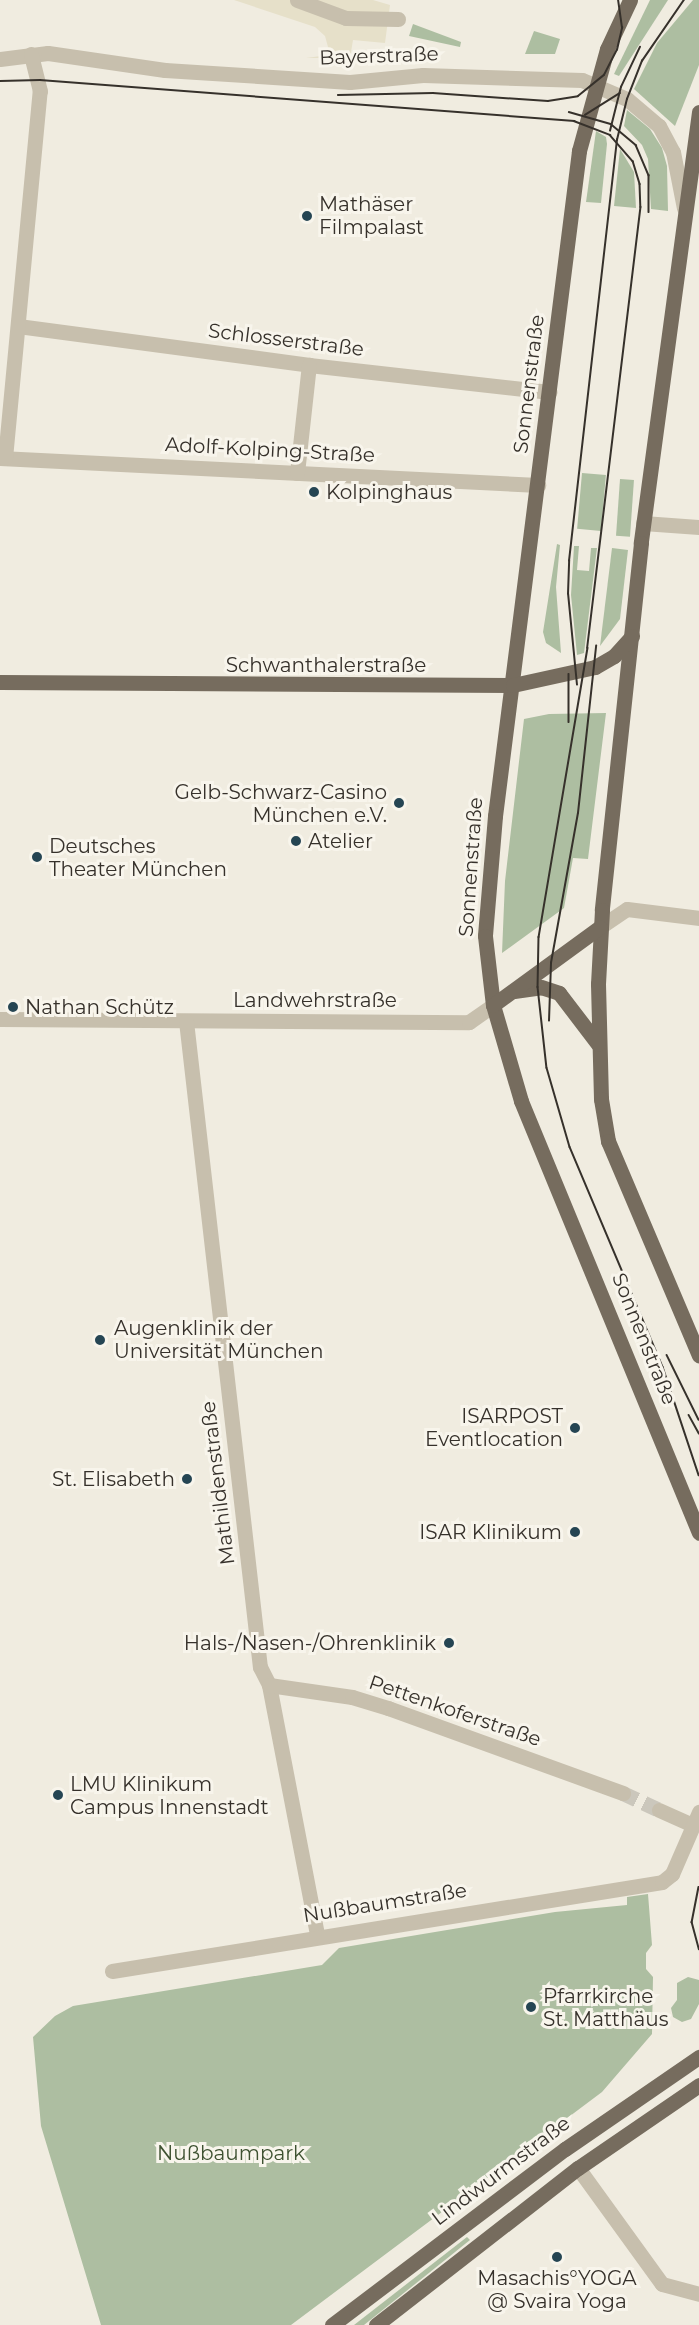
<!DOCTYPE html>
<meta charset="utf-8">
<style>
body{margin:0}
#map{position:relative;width:699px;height:2325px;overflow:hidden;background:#f0ece0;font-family:Montserrat,sans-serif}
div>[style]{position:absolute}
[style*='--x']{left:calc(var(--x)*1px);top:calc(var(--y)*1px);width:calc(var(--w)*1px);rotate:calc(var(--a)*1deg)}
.green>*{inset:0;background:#adbea1;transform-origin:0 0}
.plaza>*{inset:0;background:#e6e0c9}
.minor-tunnel>*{height:15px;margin-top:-7.5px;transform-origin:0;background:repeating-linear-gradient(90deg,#cbc7bc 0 15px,transparent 0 23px)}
.minor>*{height:15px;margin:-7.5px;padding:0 7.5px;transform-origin:7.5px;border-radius:7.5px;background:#c7bfad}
.major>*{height:15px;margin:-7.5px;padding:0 7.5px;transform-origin:7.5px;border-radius:7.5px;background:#766c5e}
.tram>*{height:1.5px;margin:-0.75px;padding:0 0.75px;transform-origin:0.75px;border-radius:0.75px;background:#36312b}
.dots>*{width:16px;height:16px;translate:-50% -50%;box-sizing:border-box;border:3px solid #f8f5ec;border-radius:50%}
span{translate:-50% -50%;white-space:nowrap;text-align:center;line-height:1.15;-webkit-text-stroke:6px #f8f5ec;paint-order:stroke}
.street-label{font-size:20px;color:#36312b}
.poi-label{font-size:20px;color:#36312b}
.left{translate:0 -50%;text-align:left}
.right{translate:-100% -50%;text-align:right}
.park-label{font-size:20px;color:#3e5231}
</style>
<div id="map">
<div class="green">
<div style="clip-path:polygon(650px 0,668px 0,619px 76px,614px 74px)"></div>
<div style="clip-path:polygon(693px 0,699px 0,699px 65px,675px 126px,634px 89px,657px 43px)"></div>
<div style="clip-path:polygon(413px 24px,461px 42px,460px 47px,409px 36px)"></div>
<div style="clip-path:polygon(534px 31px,560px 39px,555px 54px,525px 54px)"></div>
<div style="clip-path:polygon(627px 110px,650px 129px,662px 148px,667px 166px,668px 211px,651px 209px,648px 159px,642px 145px,624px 126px)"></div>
<div style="clip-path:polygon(596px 131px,606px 137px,607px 144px,601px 203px,586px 202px)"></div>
<div style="clip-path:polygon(620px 149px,634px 172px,636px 208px,614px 206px)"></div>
<div style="left:582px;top:473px;width:24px;height:56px;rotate:5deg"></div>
<div style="left:620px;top:479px;width:14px;height:57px;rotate:4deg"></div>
<div style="clip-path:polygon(557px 544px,560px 545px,556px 587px,561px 653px,546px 643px,543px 632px)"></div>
<div style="clip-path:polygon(574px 546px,579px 546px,577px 570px,589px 571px,591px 548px,597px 548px,584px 653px,577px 655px,571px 595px)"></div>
<div style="clip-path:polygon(612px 548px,628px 550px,620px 619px,600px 646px)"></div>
<div style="clip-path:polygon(606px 713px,588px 859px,573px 858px,564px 908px,502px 953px,505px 881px,524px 719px,549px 714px)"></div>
<div style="clip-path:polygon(648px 1894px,652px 1945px,646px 1953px,646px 1969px,653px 1977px,652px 2034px,602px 2092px,291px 2325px,101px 2325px,41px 2126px,33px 2037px,55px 2016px,73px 2006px,322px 1965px,339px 1948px,555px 1912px,627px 1905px,627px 1897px)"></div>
<div style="clip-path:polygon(688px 1977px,699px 1980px,699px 2004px,691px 2019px,682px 2022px,673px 2017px,671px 2008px,677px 2000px,677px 1983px)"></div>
<div style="clip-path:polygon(467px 2237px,470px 2240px,364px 2325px,354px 2325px)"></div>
</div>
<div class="plaza">
<div style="clip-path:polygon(234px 0,373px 0,390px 5px,385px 43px,353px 40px,350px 58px,306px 58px,321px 56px,328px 47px,325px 36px,315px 27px)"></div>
</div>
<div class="minor-tunnel">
<div style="--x:623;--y:1793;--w:40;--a:25"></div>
</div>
<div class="minor">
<div style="--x:297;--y:0;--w:52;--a:20.2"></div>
<div style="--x:346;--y:18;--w:52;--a:1.1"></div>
<div style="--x:0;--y:59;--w:48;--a:-7.1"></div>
<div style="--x:48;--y:53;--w:118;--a:8.3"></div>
<div style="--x:165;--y:70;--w:185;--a:3.7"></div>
<div style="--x:350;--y:82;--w:73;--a:-5.5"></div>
<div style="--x:423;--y:75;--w:159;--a:1.8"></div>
<div style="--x:582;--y:80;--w:49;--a:22.9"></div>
<div style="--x:627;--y:99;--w:42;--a:40.2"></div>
<div style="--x:659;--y:126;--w:30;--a:62"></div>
<div style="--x:673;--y:152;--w:57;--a:78.9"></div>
<div style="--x:18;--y:326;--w:294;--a:7.6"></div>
<div style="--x:309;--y:365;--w:242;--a:6.4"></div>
<div style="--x:0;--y:458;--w:539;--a:2.87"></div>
<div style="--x:5;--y:458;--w:369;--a:-84.6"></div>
<div style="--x:40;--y:91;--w:38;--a:-104"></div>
<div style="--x:297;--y:473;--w:109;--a:-83.7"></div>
<div style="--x:643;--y:523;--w:56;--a:4.1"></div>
<div style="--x:600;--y:927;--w:32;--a:-34"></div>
<div style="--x:627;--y:909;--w:73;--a:7.1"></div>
<div style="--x:0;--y:1019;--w:469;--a:0.4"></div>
<div style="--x:469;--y:1022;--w:29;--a:-35"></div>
<div style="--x:186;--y:1021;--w:650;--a:83.47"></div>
<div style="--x:260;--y:1667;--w:20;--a:63"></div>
<div style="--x:269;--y:1685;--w:255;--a:79.1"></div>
<div style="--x:269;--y:1685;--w:84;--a:8.2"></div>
<div style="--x:352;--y:1697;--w:38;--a:17"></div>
<div style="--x:388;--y:1708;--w:250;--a:19.9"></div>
<div style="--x:659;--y:1810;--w:35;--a:24"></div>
<div style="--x:112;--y:1971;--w:557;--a:-9.19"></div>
<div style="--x:662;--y:1882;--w:13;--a:-39"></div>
<div style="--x:672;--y:1874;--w:68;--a:-66.5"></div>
<div style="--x:578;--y:2168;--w:143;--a:54.1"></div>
<div style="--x:662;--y:2284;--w:38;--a:15"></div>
</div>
<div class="major">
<div style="--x:630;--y:0;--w:54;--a:115.1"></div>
<div style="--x:607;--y:49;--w:106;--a:105.4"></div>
<div style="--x:579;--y:151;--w:670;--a:97.2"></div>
<div style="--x:495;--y:816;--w:120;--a:94.8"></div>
<div style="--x:485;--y:936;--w:69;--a:83.4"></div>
<div style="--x:493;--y:1005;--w:100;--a:73.7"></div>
<div style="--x:521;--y:1101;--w:467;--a:67.6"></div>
<div style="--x:699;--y:112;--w:435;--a:97.7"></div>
<div style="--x:641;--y:543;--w:369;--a:96.1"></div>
<div style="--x:602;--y:910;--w:74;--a:93.1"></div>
<div style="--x:598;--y:984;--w:115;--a:88.5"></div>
<div style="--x:601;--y:1099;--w:43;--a:80.5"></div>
<div style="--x:608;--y:1141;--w:233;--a:67"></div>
<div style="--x:0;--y:682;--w:513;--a:0.34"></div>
<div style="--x:513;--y:685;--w:84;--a:-12.4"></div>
<div style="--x:595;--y:667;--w:22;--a:-30"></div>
<div style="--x:614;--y:656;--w:27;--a:-48"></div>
<div style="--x:514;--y:991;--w:27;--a:-8"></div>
<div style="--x:541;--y:987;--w:19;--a:18"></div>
<div style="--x:559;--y:993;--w:64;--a:52.6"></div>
<div style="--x:493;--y:1005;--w:132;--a:-36.1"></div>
<div style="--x:332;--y:2325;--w:292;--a:-37.1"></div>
<div style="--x:565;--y:2149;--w:163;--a:-34.5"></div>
<div style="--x:376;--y:2325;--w:256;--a:-37.9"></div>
<div style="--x:578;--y:2168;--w:147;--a:-34.4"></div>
</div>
<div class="tram">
<div style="--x:0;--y:81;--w:40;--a:-1.4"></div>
<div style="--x:40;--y:80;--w:536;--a:4.39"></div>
<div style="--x:574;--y:121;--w:39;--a:21"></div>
<div style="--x:610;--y:135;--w:35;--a:49"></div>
<div style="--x:633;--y:161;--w:24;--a:73"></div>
<div style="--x:640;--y:184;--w:23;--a:88"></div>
<div style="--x:641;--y:207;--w:444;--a:96.9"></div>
<div style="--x:588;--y:648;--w:293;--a:99.6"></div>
<div style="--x:539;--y:937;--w:50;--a:91.1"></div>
<div style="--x:538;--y:987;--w:81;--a:83.7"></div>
<div style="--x:547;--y:1068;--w:82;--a:73.8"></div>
<div style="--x:570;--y:1147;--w:239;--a:67.1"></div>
<div style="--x:663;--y:1367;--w:114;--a:71.6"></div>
<div style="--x:338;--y:95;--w:95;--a:-1.2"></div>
<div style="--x:433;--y:93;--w:115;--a:4"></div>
<div style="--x:548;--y:101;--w:30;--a:-9"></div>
<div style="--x:578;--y:96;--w:33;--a:-39"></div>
<div style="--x:604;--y:75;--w:28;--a:-63"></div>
<div style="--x:617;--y:50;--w:23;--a:-77"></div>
<div style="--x:622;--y:28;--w:28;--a:-98"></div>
<div style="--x:569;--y:112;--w:44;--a:15.9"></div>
<div style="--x:611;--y:124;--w:33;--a:40"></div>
<div style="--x:636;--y:145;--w:33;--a:67"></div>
<div style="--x:649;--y:175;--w:37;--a:90"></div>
<div style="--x:585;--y:115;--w:41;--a:-32.2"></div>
<div style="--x:610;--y:131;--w:45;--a:-76"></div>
<div style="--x:621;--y:87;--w:44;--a:-64.6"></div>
<div style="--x:569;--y:674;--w:48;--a:90"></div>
<div style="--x:577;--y:685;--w:91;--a:-95.6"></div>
<div style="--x:568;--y:594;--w:33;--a:-88"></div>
<div style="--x:569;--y:561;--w:424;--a:-83.5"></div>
<div style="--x:617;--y:140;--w:42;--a:-76.3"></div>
<div style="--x:627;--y:99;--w:41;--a:-68.5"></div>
<div style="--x:642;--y:61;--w:74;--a:-55.5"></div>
<div style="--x:549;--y:1021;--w:58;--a:-88"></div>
<div style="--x:551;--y:963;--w:152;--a:-79.8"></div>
<div style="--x:578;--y:813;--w:168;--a:-83.8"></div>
<div style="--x:667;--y:1355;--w:72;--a:63.8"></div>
<div style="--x:689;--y:1415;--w:21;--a:61"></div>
<div style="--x:699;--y:1887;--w:36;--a:101"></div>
<div style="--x:692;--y:1922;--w:28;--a:75"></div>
</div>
<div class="dots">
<div style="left:307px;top:216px;background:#254553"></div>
<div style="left:314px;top:492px;background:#254553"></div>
<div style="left:399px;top:803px;background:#254553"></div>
<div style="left:296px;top:841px;background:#254553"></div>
<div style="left:37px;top:857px;background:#254553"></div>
<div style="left:13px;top:1007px;background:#254553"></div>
<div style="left:100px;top:1340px;background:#254553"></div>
<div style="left:575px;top:1428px;background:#254553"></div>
<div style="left:187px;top:1479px;background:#254553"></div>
<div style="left:575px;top:1532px;background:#254553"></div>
<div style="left:449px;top:1643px;background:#254553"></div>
<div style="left:58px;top:1795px;background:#254553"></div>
<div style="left:531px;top:2007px;background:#254553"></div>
<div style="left:557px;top:2257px;background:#254553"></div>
</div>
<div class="street-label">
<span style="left:379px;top:56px;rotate:-2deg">Bayerstraße</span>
<span style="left:286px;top:340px;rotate:7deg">Schlosserstraße</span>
<span style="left:529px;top:384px;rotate:-83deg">Sonnenstraße</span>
<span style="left:270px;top:450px;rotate:3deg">Adolf-Kolping-Straße</span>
<span style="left:326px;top:665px">Schwanthalerstraße</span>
<span style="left:471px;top:867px;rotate:-86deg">Sonnenstraße</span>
<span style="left:315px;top:1000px">Landwehrstraße</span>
<span style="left:644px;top:1339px;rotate:68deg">Sonnenstraße</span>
<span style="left:218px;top:1483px;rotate:-97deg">Mathildenstraße</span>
<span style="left:455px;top:1711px;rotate:19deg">Pettenkoferstraße</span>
<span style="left:385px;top:1903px;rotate:-9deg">Nußbaumstraße</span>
<span style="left:501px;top:2171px;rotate:-37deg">Lindwurmstraße</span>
</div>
<div class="poi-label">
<span class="left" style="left:319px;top:216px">Mathäser<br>Filmpalast</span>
<span class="left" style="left:326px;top:492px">Kolpinghaus</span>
<span class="right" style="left:387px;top:804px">Gelb-Schwarz-Casino<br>München e.V.</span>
<span class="left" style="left:308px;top:841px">Atelier</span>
<span class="left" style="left:49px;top:858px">Deutsches<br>Theater München</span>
<span class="left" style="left:25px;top:1007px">Nathan Schütz</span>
<span class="left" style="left:114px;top:1340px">Augenklinik der<br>Universität München</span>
<span class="right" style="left:563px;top:1428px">ISARPOST<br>Eventlocation</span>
<span class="right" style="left:175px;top:1479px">St. Elisabeth</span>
<span class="right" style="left:562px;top:1532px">ISAR Klinikum</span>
<span class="right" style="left:436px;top:1643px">Hals-/Nasen-/Ohrenklinik</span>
<span class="left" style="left:70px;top:1796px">LMU Klinikum<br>Campus Innenstadt</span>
<span class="left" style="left:543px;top:2008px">Pfarrkirche<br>St. Matthäus</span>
<span style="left:557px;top:2290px">Masachis°YOGA<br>@ Svaira Yoga</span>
</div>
<div class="park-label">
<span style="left:231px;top:2153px">Nußbaumpark</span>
</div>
</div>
